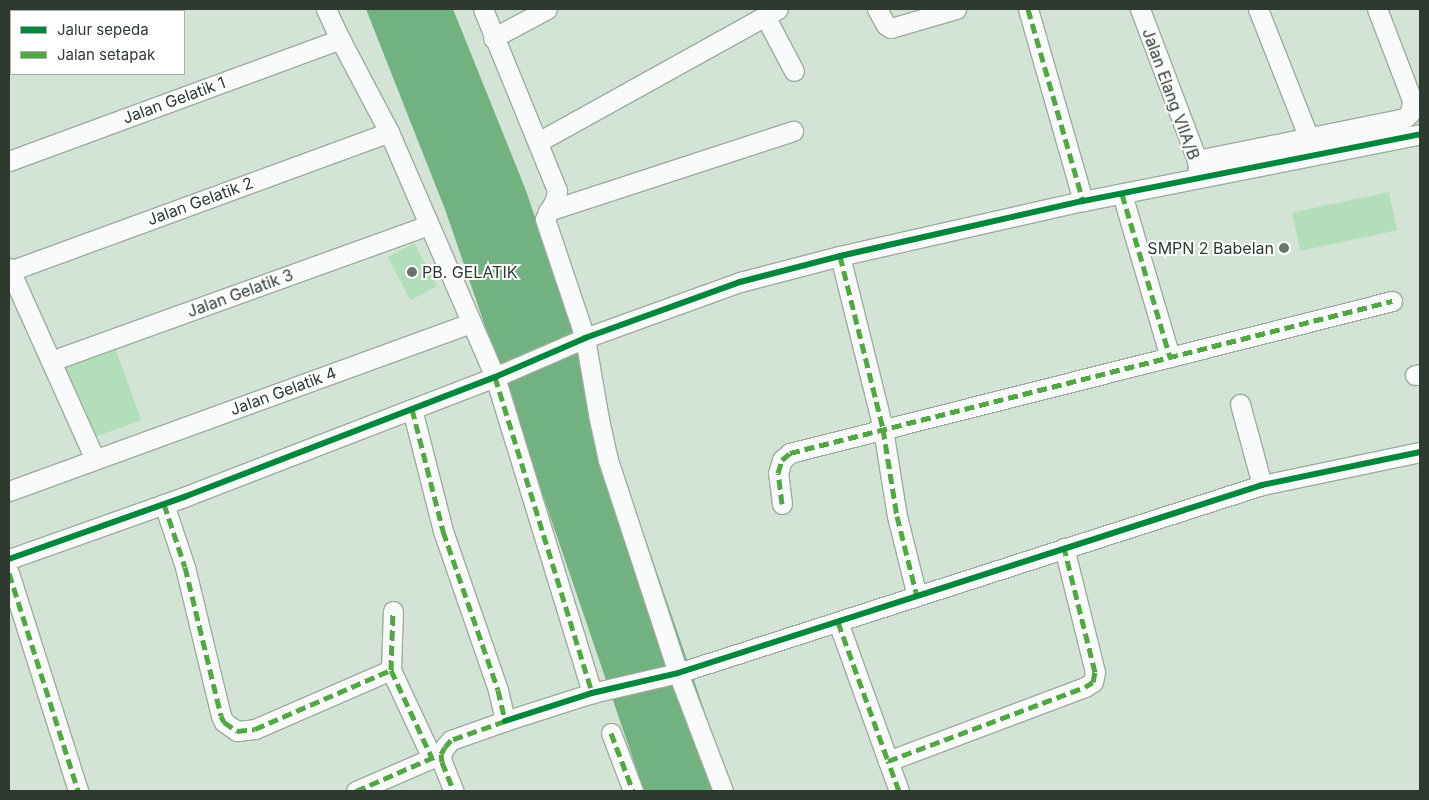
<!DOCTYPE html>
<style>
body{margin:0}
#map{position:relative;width:1429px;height:800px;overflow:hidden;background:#d3e3d5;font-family:Inter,sans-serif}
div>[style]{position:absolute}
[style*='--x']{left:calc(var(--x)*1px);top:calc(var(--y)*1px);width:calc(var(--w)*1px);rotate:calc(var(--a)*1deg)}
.green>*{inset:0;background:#b2dfba;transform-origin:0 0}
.water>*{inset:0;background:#72b281}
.roads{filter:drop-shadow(1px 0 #9faba1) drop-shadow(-1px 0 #9faba1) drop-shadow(0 1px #9faba1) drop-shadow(0 -1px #9faba1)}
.street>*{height:19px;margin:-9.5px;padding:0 9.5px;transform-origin:9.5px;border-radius:9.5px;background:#f8fbf9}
.quiet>*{height:5px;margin-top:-2.5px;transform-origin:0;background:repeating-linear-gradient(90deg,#52a644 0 10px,transparent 0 15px)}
.cycleway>*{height:6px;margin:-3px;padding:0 3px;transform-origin:3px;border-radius:3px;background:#00873e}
.dots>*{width:14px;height:14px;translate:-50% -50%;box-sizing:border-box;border:2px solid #fff;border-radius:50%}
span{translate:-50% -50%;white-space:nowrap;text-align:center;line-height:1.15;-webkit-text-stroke:4px #fff;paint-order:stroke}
.street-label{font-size:16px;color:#2e3a30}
.poi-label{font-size:16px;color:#2e3a30}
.right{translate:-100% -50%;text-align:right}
.left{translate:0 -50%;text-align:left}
.frame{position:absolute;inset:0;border:10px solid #2e3a30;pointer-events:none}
.legend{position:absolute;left:10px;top:10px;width:175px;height:65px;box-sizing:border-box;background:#fff;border:1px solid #abb0ac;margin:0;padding:6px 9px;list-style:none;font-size:15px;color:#2e3a30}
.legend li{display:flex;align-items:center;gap:10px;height:25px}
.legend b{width:25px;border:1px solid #abb0ac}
</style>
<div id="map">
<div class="green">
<div style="left:1389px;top:192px;width:39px;height:99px;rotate:78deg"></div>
<div style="left:414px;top:243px;width:49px;height:30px;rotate:62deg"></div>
<div style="left:114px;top:345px;width:80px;height:56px;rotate:70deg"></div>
</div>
<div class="water">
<div style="clip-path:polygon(366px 9px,453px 9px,525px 188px,732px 791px,644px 791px,446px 212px)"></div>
</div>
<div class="roads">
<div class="street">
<div style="--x:326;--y:9;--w:33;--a:65"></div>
<div style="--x:340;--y:39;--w:105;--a:62.2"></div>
<div style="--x:389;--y:132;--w:267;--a:66.6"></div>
<div style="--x:495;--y:377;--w:331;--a:72.9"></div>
<div style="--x:483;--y:9;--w:196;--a:67.8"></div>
<div style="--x:557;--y:190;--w:10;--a:101"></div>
<div style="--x:555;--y:200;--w:21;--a:118"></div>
<div style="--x:545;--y:219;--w:126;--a:71.4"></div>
<div style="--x:585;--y:338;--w:82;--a:80.2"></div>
<div style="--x:599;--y:419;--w:42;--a:77.6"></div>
<div style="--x:608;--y:460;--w:224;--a:71.8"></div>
<div style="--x:678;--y:673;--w:126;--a:69.1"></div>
<div style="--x:877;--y:9;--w:18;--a:61"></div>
<div style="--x:886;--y:25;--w:6;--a:31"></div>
<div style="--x:891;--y:28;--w:68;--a:-16.3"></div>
<div style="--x:1028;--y:9;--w:200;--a:74"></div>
<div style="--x:1140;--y:9;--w:161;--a:69.3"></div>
<div style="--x:1197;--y:160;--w:11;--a:85"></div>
<div style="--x:1258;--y:9;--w:136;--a:68.5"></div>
<div style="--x:107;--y:11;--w:7;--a:-16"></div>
<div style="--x:765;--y:16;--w:62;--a:62.2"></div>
<div style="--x:493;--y:38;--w:61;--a:-28.2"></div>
<div style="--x:9;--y:46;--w:2;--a:-27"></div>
<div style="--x:538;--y:142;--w:274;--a:-29"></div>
<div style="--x:1197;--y:160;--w:212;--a:-11.4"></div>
<div style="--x:1405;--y:118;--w:7;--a:-45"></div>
<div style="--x:1410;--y:113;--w:13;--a:-81"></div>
<div style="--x:1412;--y:100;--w:97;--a:-111"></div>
<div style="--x:9;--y:161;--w:353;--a:-20.2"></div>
<div style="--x:1122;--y:194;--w:170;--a:73.6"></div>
<div style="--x:548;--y:211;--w:258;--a:-18.1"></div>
<div style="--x:840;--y:256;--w:178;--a:76"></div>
<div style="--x:883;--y:429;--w:88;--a:80.9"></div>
<div style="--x:897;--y:516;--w:82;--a:76"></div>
<div style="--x:9;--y:268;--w:209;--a:65.8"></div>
<div style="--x:10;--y:271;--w:404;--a:-20.1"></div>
<div style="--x:51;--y:361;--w:401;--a:-19.8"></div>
<div style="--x:1415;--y:375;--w:5;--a:-11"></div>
<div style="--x:1240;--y:404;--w:84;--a:74.8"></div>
<div style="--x:412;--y:409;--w:126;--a:75.7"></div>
<div style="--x:443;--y:531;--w:168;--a:70.9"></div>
<div style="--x:498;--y:690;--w:32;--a:77"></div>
<div style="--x:505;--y:721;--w:57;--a:160.6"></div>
<div style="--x:451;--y:740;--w:9;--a:131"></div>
<div style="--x:445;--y:747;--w:8;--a:120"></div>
<div style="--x:441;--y:754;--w:8;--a:83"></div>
<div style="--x:442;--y:762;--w:31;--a:68"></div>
<div style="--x:9;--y:491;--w:492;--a:-20"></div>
<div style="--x:164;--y:504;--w:66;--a:71.6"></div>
<div style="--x:185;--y:567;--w:153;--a:76.4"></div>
<div style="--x:221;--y:716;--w:7;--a:63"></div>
<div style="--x:224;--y:722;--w:16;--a:35"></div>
<div style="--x:237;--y:731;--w:18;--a:-6"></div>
<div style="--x:255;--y:729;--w:148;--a:-23.5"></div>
<div style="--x:391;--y:670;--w:59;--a:-88.1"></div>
<div style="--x:782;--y:504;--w:31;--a:-97"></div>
<div style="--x:778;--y:473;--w:14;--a:-73"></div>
<div style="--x:782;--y:460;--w:11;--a:-41"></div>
<div style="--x:790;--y:453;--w:621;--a:-14.17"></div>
<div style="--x:9;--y:559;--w:186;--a:-19.5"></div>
<div style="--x:184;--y:497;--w:333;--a:-21.1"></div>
<div style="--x:495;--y:377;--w:98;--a:-23.4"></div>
<div style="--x:585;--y:338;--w:165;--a:-19.9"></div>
<div style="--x:740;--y:282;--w:103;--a:-14.6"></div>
<div style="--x:840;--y:256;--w:249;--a:-12.8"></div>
<div style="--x:1083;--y:201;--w:344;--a:-11.2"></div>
<div style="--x:9;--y:573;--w:229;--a:72.4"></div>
<div style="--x:838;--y:622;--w:148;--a:70.2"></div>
<div style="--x:391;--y:670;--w:97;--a:65"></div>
<div style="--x:505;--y:721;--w:91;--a:-17.8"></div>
<div style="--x:592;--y:693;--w:88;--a:-13.1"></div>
<div style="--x:678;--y:673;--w:614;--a:-17.84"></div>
<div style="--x:1262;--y:485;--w:161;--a:-11.8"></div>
<div style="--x:611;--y:733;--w:62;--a:69.2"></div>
<div style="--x:356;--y:791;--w:93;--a:-23.5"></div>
<div style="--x:899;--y:791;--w:32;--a:-110"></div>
<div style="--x:888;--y:761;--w:210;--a:-20.6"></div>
<div style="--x:1085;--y:687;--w:9;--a:-32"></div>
<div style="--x:1093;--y:682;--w:10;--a:-79"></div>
<div style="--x:1095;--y:672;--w:128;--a:-104"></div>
</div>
</div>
<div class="quiet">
<div style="--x:1028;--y:9;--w:200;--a:74"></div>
<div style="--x:1122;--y:194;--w:170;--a:73.6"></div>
<div style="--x:840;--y:256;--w:178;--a:76"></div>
<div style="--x:883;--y:429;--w:88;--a:80.9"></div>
<div style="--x:897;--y:516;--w:82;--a:76"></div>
<div style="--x:495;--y:377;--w:331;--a:72.9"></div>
<div style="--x:412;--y:409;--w:126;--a:75.7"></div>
<div style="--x:443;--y:531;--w:168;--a:70.9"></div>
<div style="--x:498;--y:690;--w:32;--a:77"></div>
<div style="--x:505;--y:721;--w:57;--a:160.6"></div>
<div style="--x:451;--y:740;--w:9;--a:131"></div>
<div style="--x:445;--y:747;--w:8;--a:120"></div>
<div style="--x:441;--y:754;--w:8;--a:83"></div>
<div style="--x:442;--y:762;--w:31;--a:68"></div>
<div style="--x:164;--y:504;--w:66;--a:71.6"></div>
<div style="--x:185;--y:567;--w:153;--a:76.4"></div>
<div style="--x:221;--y:716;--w:7;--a:63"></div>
<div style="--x:224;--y:722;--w:16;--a:35"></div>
<div style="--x:237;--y:731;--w:18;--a:-6"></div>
<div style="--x:255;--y:729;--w:148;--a:-23.5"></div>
<div style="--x:391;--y:670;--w:59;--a:-88.1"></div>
<div style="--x:782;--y:504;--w:31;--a:-97"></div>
<div style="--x:778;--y:473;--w:14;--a:-73"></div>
<div style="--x:782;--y:460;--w:11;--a:-41"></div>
<div style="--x:790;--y:453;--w:621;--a:-14.17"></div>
<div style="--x:9;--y:573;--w:229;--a:72.4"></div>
<div style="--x:838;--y:622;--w:148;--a:70.2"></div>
<div style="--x:391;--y:670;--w:97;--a:65"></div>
<div style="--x:611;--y:733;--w:62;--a:69.2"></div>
<div style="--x:356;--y:791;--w:87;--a:-23.6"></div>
<div style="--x:899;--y:791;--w:32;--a:-110"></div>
<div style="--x:888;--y:761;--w:210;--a:-20.6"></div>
<div style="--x:1085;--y:687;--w:9;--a:-32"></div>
<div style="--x:1093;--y:682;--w:10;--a:-79"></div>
<div style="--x:1095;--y:672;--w:128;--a:-104"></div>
</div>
<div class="cycleway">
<div style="--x:9;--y:559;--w:186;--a:-19.5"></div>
<div style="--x:184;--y:497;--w:333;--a:-21.1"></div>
<div style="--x:495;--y:377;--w:98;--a:-23.4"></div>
<div style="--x:585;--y:338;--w:165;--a:-19.9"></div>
<div style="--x:740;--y:282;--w:103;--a:-14.6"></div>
<div style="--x:840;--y:256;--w:249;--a:-12.8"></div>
<div style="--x:1083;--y:201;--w:344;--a:-11.2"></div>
<div style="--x:505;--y:721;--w:91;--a:-17.8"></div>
<div style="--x:592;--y:693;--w:88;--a:-13.1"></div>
<div style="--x:678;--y:673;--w:614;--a:-17.84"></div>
<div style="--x:1262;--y:485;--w:161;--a:-11.8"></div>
</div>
<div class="dots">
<div style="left:1284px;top:248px;background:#68756a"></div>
<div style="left:412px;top:272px;background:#68756a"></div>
</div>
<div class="street-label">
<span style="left:1171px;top:94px;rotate:70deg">Jalan Elang VIIA/B</span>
<span style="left:174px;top:100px;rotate:-20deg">Jalan Gelatik 1</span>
<span style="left:200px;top:201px;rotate:-20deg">Jalan Gelatik 2</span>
<span style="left:240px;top:293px;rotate:-20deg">Jalan Gelatik 3</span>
<span style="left:283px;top:391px;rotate:-20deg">Jalan Gelatik 4</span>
</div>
<div class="poi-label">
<span class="right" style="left:1274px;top:248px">SMPN 2 Babelan</span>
<span class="left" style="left:422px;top:272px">PB. GELATIK</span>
</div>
<div class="frame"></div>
<ul class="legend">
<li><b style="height:6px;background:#00873e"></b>Jalur sepeda</li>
<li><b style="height:6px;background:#52a644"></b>Jalan setapak</li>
</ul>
</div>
